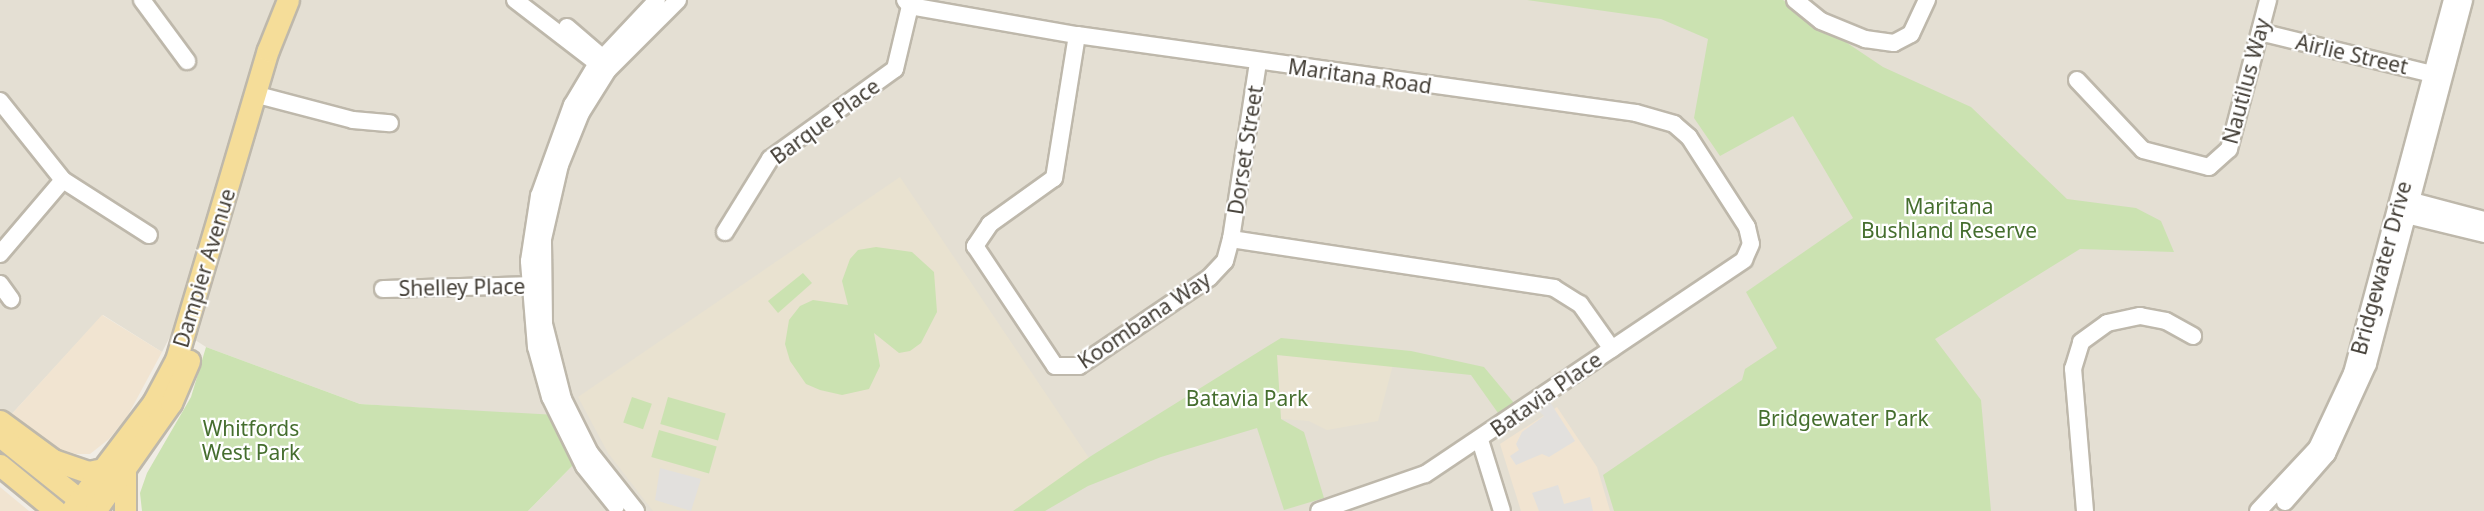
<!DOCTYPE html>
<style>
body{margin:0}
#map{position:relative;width:2484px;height:511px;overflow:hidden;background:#f1ede5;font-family:"Noto Sans",sans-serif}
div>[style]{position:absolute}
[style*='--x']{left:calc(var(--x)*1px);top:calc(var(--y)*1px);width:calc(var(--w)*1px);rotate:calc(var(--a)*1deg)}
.residential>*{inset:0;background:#e4dfd3}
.commercial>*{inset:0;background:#f1e4d1}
.education>*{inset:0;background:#e9e2d0}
.green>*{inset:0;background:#cbe2b1;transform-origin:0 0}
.parking>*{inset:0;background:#e2e0dd}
.roads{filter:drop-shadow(2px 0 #beb8ab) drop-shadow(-2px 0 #beb8ab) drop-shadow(0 2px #beb8ab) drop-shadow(0 -2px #beb8ab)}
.minor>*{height:16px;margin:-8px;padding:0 8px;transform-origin:8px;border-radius:8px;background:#fff}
.major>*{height:21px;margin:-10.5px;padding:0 10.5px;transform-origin:10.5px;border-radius:10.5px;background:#f5dd99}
span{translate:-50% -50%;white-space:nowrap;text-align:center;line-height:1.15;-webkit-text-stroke:4.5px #fff;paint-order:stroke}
.street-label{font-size:21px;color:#423d35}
.park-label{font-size:21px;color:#456e2e}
</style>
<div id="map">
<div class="residential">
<div style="clip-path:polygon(0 0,2484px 0,2484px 511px,528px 511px,580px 458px,557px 416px,360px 404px,206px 347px,175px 327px,162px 352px,103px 315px,9px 417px,0 409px)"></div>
</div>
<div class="commercial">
<div style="clip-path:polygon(102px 315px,162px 352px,127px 417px,109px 439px,90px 454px,76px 454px,58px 449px,9px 417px)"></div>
<div style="clip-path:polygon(1557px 407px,1597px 467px,1610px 511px,1521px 511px,1500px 444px)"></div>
<div style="clip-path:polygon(0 487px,29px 511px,0 511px)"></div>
</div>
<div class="education">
<div style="clip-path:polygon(900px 177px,1091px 461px,1017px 511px,653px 511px,608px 453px,578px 397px)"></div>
<div style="clip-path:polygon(1277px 355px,1394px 361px,1378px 421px,1327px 430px,1309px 421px,1281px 419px)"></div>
</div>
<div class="green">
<div style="clip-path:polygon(1527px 0,1783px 0,1883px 67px,1971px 107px,2067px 199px,2136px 208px,2161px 221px,2174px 252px,2080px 249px,1935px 339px,1981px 400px,1991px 511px,1614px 511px,1603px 475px,1742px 380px,1745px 369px,1777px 348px,1746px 292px,1853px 218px,1793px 116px,1720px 156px,1694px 118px,1708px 39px,1661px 19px)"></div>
<div style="clip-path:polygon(876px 247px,912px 252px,934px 272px,937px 312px,921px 343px,910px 351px,899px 353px,874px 333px,880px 366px,869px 389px,842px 395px,820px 390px,806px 384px,790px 361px,785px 344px,789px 320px,800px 306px,813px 300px,848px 305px,842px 281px,850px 259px,858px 250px)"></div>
<div style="clip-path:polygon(803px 273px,812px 283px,778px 313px,768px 301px)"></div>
<div style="clip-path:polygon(1281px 338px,1411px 351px,1484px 367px,1519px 409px,1503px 420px,1471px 375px,1277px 355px,1281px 419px,1304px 432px,1324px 498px,1284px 510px,1257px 428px,1161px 457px,1088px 486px,1045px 511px,1013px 511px,1091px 456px)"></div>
<div style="clip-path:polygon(206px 347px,360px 404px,557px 415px,580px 458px,528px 511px,142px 511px,140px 493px,147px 473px,191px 397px)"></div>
<div style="left:632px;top:397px;width:21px;height:27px;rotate:19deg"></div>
<div style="left:668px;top:397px;width:60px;height:28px;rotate:16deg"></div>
<div style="left:659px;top:430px;width:60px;height:28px;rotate:16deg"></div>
</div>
<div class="parking">
<div style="clip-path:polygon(1548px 399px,1575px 441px,1549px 457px,1542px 454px,1516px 465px,1510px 456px,1519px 450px,1516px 444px,1522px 432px,1544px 416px,1536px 408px)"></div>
<div style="clip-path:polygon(660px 468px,701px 479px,691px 511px,655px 500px)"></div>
<div style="clip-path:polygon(1558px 485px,1564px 504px,1590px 497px,1593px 511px,1539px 511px,1532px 493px)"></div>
</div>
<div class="roads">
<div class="minor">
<div style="--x:142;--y:0;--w:76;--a:53.6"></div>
<div style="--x:515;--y:0;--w:113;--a:37.5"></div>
<div style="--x:905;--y:0;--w:8;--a:50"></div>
<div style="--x:910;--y:6;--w:169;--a:9.9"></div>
<div style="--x:1077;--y:35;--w:564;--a:7.94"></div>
<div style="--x:1636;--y:113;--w:40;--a:16"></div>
<div style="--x:1674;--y:124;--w:20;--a:41"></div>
<div style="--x:1689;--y:137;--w:107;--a:57.2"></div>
<div style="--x:1747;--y:227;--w:17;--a:77"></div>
<div style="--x:1751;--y:244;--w:17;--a:114"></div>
<div style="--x:1744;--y:260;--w:384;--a:146.1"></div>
<div style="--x:1425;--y:474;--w:112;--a:160.8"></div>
<div style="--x:1795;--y:0;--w:33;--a:39"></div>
<div style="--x:1821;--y:21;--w:48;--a:22.2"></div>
<div style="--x:1865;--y:39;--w:29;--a:8"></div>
<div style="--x:1894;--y:43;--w:19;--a:-28"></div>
<div style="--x:1911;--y:34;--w:38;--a:-65"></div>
<div style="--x:567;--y:27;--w:58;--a:40.8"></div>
<div style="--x:2260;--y:32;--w:185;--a:13.7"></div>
<div style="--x:1077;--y:35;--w:145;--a:99.1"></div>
<div style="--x:1054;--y:178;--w:79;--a:144.3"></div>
<div style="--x:990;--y:224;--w:27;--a:124"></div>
<div style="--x:975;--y:246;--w:144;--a:56.3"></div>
<div style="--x:1055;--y:366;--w:24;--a:0"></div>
<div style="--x:1079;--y:366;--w:157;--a:-34.1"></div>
<div style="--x:1209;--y:278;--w:23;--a:-47"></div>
<div style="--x:1225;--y:261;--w:23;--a:-75"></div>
<div style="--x:1231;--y:239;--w:327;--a:8.6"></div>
<div style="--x:1554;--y:288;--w:31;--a:32"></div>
<div style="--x:1580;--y:304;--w:55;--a:54.6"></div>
<div style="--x:2077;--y:80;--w:96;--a:46.7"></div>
<div style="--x:2143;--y:150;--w:68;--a:14.4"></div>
<div style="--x:2209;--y:167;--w:27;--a:-42"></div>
<div style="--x:2229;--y:149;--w:154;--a:-75.3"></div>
<div style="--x:254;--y:94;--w:102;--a:14.7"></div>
<div style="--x:353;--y:120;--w:37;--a:5"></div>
<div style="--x:0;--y:101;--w:101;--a:51.4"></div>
<div style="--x:63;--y:180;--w:102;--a:32.6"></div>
<div style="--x:2401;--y:198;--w:86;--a:14.8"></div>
<div style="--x:2398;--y:213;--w:89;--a:13.7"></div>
<div style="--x:725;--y:232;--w:86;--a:-58.3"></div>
<div style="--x:770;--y:159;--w:154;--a:-35.8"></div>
<div style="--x:895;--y:69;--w:65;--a:-76.6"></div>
<div style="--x:1231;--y:239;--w:179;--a:-81.3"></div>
<div style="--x:0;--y:254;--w:97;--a:-49.6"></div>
<div style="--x:0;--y:284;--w:19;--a:54"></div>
<div style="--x:383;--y:289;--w:155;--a:-1.5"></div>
<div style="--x:1480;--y:440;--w:74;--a:72.8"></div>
<div style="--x:2285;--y:502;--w:64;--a:-48.8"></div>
<div style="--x:2327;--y:454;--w:99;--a:-65.5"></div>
<div style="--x:2368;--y:364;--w:376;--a:-75.2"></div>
<div style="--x:616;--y:506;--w:51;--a:-128.7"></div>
<div style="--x:584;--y:466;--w:77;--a:-116.2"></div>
<div style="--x:550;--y:397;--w:52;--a:-105.6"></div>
<div style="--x:536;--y:347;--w:86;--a:-94.7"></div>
<div style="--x:529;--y:261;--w:66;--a:-81.3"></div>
<div style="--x:539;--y:196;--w:97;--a:-70.1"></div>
<div style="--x:572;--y:105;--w:47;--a:-59"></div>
<div style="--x:596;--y:65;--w:89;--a:-46.8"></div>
<div style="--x:636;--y:511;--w:74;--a:-128.4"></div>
<div style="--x:590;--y:453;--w:60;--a:-116.6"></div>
<div style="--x:563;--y:399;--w:77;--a:-104.2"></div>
<div style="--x:544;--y:324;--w:85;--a:-90.7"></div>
<div style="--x:543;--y:239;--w:76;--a:-77.1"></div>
<div style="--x:560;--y:165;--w:56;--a:-68"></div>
<div style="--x:581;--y:113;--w:51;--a:-57.9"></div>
<div style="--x:608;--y:70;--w:99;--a:-45"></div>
<div style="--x:2085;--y:511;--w:143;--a:-94.8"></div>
<div style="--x:2073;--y:369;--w:28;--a:-73"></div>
<div style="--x:2081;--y:342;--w:32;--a:-36"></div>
<div style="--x:2107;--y:323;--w:34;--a:-12"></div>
<div style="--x:2140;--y:316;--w:26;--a:11"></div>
<div style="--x:2166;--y:321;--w:31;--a:29"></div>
<div style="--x:2258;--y:511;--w:86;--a:-46.9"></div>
<div style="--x:2317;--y:448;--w:83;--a:-65"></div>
<div style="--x:2352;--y:373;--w:386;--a:-75"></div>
</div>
<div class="major">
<div style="--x:0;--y:421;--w:66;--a:36.3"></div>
<div style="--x:53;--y:460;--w:37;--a:19"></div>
<div style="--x:88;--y:472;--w:10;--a:-11"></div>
<div style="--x:0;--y:436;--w:117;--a:38.7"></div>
<div style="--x:0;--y:465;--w:72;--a:39.4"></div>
<div style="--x:125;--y:472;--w:39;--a:90"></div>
<div style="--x:71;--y:511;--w:136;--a:-52.8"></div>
<div style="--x:153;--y:403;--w:49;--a:-61.9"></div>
<div style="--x:176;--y:360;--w:323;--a:-73.5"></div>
<div style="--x:268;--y:50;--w:54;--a:-68.2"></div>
<div style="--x:95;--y:511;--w:132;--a:-54.9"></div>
<div style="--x:171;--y:403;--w:46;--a:-66.8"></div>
</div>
</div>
<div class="street-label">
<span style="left:2352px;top:54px;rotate:13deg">Airlie Street</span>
<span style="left:1360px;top:76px;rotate:8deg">Maritana Road</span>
<span style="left:2246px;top:81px;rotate:-75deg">Nautilus Way</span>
<span style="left:825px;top:121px;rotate:-36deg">Barque Place</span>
<span style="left:1245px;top:150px;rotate:-81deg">Dorset Street</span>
<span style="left:204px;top:268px;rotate:-73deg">Dampier Avenue</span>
<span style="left:2381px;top:268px;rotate:-75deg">Bridgewater Drive</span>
<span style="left:462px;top:287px;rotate:-1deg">Shelley Place</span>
<span style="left:1144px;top:320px;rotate:-34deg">Koombana Way</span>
<span style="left:1546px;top:394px;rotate:-35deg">Batavia Place</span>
</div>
<div class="park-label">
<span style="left:1949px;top:218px">Maritana<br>Bushland Reserve</span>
<span style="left:1247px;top:398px">Batavia Park</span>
<span style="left:1843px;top:418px">Bridgewater Park</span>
<span style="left:251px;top:440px">Whitfords<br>West Park</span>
</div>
</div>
